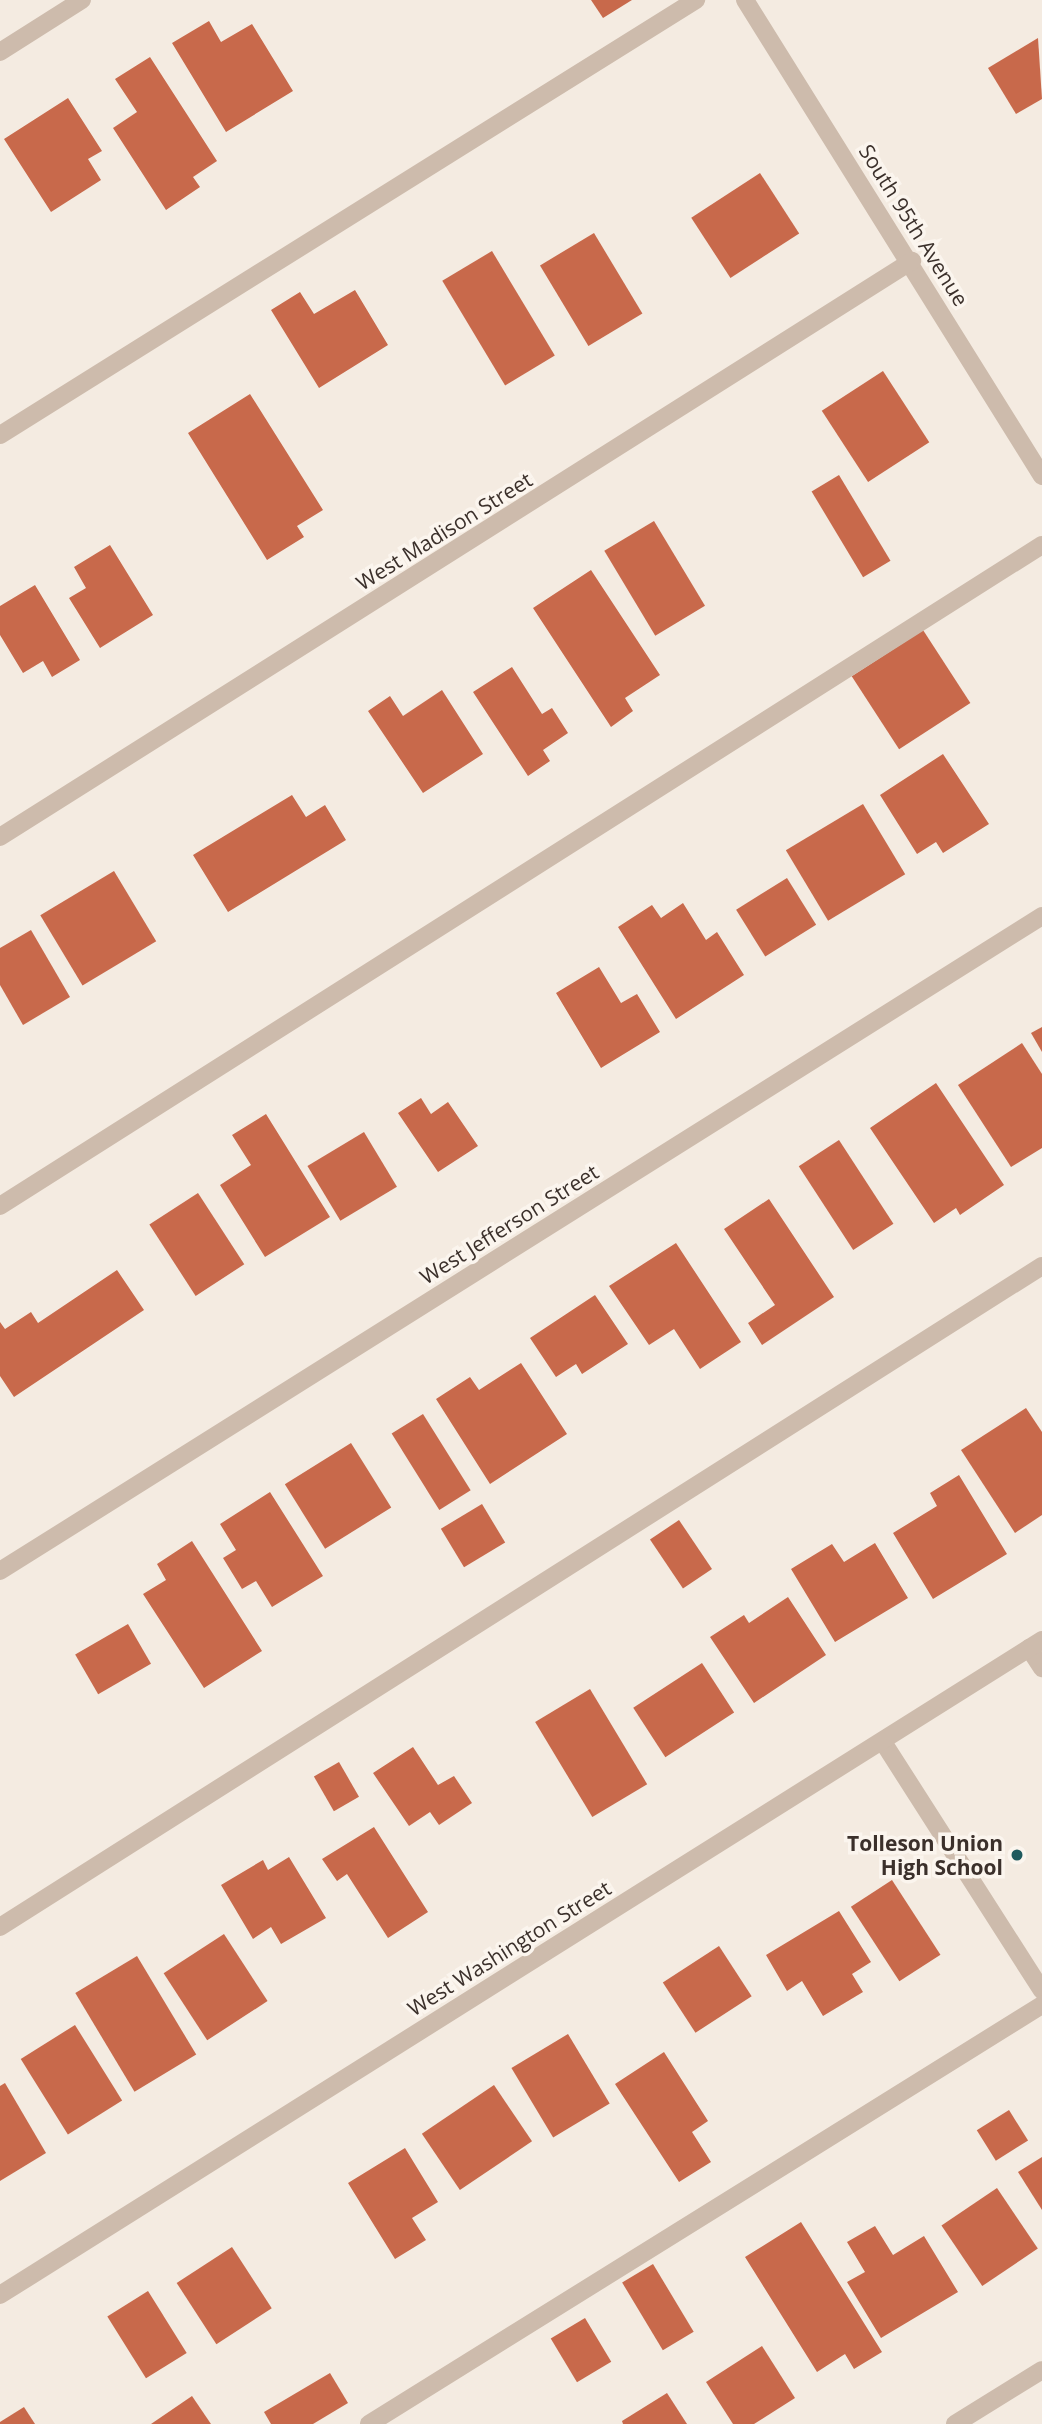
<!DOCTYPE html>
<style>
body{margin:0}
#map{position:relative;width:1042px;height:2424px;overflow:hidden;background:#f4ebe1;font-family:"Open Sans",sans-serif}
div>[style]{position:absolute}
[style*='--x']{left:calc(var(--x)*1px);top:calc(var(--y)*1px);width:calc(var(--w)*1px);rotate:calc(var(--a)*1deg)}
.building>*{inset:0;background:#c8694b;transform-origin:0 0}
.minor>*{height:18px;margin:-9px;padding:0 9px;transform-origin:9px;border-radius:9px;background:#cdbbac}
.dots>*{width:19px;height:19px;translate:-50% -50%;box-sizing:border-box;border:4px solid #fbf5ee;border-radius:50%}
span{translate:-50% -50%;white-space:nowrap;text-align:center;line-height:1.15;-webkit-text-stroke:7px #fbf5ee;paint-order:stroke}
.street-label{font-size:21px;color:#3b302b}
.poi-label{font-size:21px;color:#3b302b;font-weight:700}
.right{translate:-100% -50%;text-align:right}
</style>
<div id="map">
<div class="building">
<div style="clip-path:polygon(591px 0,632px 0,603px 18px)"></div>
<div style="clip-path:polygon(209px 21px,221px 42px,252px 24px,293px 91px,226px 132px,172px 43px)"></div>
<div style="clip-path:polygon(1038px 38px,1042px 99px,1016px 114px,988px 68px)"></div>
<div style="clip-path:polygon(150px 57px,217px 161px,193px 177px,200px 187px,166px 210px,113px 128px,137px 112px,115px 79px)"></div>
<div style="clip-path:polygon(68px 98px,102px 151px,88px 159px,101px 180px,51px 212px,4px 139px)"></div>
<div style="left:760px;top:173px;width:72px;height:82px;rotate:57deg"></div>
<div style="left:594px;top:233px;width:94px;height:63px;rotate:59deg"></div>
<div style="left:492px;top:251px;width:122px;height:58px;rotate:59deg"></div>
<div style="clip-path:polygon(355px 290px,388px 345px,319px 388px,271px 310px,300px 292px,314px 314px)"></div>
<div style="left:883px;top:371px;width:85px;height:73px;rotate:57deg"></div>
<div style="clip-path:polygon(250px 394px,323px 510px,297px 526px,304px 537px,267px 560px,188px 433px)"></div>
<div style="left:839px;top:475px;width:100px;height:32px;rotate:59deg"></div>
<div style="left:654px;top:521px;width:99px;height:58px;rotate:59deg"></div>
<div style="clip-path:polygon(110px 545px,153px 615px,100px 648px,69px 598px,86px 588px,74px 567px)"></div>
<div style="clip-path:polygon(591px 570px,660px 675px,625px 698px,633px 711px,611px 727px,533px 608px)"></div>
<div style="clip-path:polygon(35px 585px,80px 660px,52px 677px,43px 661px,23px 673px,0 635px,0 606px)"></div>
<div style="left:923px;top:630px;width:87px;height:85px;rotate:57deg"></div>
<div style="clip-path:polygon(512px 667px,542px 714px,552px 708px,568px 733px,543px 750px,550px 761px,528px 776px,473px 692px)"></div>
<div style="clip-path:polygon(442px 690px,483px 754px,423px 793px,368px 711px,390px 696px,403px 716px)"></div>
<div style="clip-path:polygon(943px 754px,989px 824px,943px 853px,936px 842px,917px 854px,880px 795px)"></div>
<div style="clip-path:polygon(292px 795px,306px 817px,325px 805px,346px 840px,228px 912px,193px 855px)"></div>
<div style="left:863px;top:804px;width:82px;height:90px;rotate:59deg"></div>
<div style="left:114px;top:871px;width:82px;height:86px;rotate:59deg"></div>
<div style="left:787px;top:878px;width:55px;height:60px;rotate:58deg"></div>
<div style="clip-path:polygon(683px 903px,706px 940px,717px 932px,744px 975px,676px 1019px,618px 927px,652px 905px,661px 918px)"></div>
<div style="clip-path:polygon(31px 930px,70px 997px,23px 1025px,0 985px,0 948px)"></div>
<div style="clip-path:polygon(599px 967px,621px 1003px,637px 994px,660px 1032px,601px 1068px,556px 993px)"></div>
<div style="clip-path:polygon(1042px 1027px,1042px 1052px,1031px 1033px)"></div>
<div style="clip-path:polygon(1022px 1043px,1042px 1074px,1042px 1148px,1011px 1167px,958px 1085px)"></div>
<div style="clip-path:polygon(936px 1083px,1004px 1185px,960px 1215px,956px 1208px,934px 1223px,870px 1128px)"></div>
<div style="clip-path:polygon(421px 1098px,431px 1114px,448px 1102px,478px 1146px,438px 1172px,398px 1113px)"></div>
<div style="clip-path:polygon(266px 1114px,330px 1217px,265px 1257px,220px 1185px,251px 1165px,232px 1135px)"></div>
<div style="left:364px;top:1132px;width:64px;height:66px;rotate:59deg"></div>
<div style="left:839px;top:1140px;width:100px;height:48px;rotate:57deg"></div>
<div style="left:198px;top:1193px;width:85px;height:58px;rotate:57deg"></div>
<div style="clip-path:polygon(769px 1199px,834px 1297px,762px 1345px,748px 1323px,775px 1305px,724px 1229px)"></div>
<div style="clip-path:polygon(676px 1243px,741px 1342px,700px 1369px,674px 1329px,649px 1345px,609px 1286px)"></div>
<div style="clip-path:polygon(117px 1270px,144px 1310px,14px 1397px,0 1376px,0 1322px,5px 1329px,31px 1312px,38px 1323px)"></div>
<div style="clip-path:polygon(595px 1295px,628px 1344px,582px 1374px,576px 1364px,556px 1377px,530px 1338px)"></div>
<div style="clip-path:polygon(521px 1363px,567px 1434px,490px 1484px,436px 1399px,470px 1377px,479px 1390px)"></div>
<div style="clip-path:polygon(1026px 1408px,1042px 1432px,1042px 1515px,1015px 1533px,961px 1450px)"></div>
<div style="left:423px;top:1414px;width:90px;height:37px;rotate:58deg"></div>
<div style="left:351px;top:1443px;width:76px;height:78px;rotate:58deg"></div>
<div style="clip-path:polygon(959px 1475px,1007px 1554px,933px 1599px,893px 1533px,937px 1506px,930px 1493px)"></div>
<div style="clip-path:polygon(270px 1492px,323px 1576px,272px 1607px,256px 1581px,242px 1589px,223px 1558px,236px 1550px,220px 1524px)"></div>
<div style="left:482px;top:1504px;width:45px;height:48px;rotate:59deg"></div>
<div style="left:679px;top:1520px;width:59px;height:35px;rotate:56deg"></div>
<div style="clip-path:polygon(192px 1541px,262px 1651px,204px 1688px,143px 1594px,166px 1580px,157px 1564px)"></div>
<div style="clip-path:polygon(875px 1543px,908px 1598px,835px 1642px,791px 1569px,832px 1544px,844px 1562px)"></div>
<div style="clip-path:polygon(788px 1597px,826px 1655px,754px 1703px,710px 1637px,744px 1615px,749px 1623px)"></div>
<div style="left:128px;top:1624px;width:46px;height:61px;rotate:60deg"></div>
<div style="left:702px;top:1663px;width:59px;height:82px;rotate:57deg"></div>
<div style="left:590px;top:1689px;width:111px;height:64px;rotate:59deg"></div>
<div style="clip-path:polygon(413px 1747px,438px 1785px,454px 1776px,472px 1803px,439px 1825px,430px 1812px,409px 1826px,373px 1773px)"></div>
<div style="left:339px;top:1762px;width:40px;height:29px;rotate:60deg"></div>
<div style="clip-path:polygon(374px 1827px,428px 1912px,388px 1938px,347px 1874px,337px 1881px,322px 1859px)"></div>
<div style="clip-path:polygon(289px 1857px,326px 1918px,281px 1944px,271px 1927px,253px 1939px,221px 1885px,263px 1860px,268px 1870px)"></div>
<div style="left:892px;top:1880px;width:89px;height:49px;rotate:57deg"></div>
<div style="clip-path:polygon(839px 1911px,871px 1962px,852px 1974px,863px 1992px,823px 2016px,802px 1981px,787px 1991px,766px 1955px)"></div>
<div style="left:224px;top:1934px;width:80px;height:72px;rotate:57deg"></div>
<div style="left:719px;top:1946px;width:60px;height:67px;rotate:57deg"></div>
<div style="left:137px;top:1956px;width:115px;height:72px;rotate:59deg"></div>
<div style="left:75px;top:2025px;width:89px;height:64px;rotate:58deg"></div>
<div style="left:568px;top:2034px;width:81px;height:66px;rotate:59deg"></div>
<div style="clip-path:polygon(664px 2052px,708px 2121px,692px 2132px,711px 2162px,679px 2182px,615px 2084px)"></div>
<div style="clip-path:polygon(5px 2083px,46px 2153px,0 2181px,0 2086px)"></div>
<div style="left:494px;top:2085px;width:68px;height:87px;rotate:56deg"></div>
<div style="left:1009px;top:2110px;width:36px;height:38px;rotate:58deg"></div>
<div style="clip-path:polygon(405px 2148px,438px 2202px,412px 2218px,426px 2240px,395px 2259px,348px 2183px)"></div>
<div style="clip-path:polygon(1042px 2157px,1042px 2210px,1018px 2172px)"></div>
<div style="left:997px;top:2188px;width:73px;height:67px;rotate:56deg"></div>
<div style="clip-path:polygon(801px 2222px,882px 2352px,854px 2369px,845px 2354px,817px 2372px,745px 2257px)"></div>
<div style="clip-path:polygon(875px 2226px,893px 2255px,924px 2236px,958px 2292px,881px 2338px,847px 2282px,865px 2272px,847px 2242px)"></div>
<div style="left:232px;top:2247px;width:73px;height:66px;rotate:57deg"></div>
<div style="left:653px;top:2264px;width:79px;height:36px;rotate:59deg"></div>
<div style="left:148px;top:2291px;width:73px;height:48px;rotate:58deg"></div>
<div style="left:585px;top:2318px;width:51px;height:40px;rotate:59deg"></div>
<div style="clip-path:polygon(762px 2346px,795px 2398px,754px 2424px,733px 2424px,706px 2382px)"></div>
<div style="clip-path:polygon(330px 2373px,348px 2403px,313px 2424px,271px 2424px,264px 2412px)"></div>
<div style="clip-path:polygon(667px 2393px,687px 2424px,623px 2424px,622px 2421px)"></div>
<div style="clip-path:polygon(192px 2396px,211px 2424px,151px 2424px)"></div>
<div style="clip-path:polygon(24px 2407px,35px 2424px,0 2424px,0 2422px)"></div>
</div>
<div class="minor">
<div style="--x:745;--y:0;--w:561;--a:58.04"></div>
<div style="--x:0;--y:52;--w:97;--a:-32.4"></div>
<div style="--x:0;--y:435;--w:821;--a:-32.01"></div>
<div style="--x:0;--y:837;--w:1079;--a:-32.28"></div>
<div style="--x:0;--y:1206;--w:1234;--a:-32.39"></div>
<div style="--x:0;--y:1571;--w:1231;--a:-32.15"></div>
<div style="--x:1029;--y:1648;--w:24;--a:57"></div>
<div style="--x:883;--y:1742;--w:295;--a:57.4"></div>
<div style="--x:0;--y:1927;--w:1234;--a:-32.39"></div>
<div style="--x:0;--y:2295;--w:1231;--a:-32.15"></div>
<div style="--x:369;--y:2424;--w:793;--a:-31.91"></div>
<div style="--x:955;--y:2424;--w:102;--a:-31.8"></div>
</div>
<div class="dots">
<div style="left:1017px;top:1855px;background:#1f5a5e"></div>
</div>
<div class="street-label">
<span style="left:914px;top:225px;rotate:58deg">South 95th Avenue</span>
<span style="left:444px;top:531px;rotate:-32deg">West Madison Street</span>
<span style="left:509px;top:1224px;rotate:-32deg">West Jefferson Street</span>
<span style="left:509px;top:1948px;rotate:-32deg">West Washington Street</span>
</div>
<div class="poi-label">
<span class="right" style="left:1003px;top:1855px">Tolleson Union<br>High School</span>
</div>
</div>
